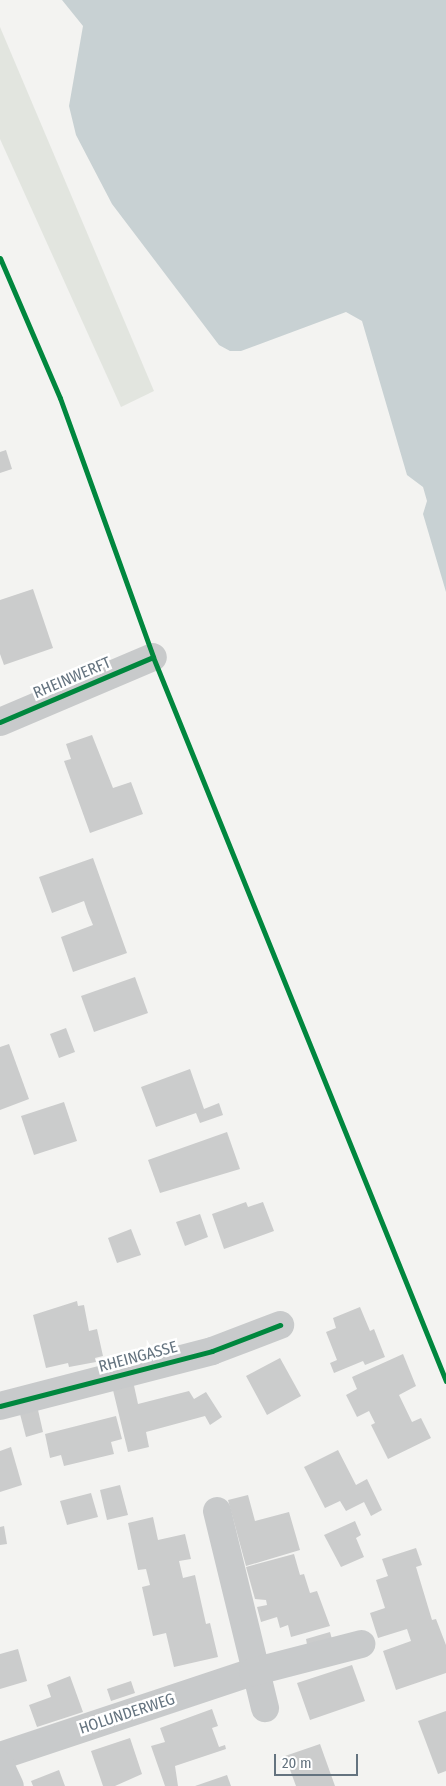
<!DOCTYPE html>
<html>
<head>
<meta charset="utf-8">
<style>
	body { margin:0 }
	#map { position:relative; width:446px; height:1786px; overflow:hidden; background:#f3f3f1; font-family:"Fira Sans Condensed",sans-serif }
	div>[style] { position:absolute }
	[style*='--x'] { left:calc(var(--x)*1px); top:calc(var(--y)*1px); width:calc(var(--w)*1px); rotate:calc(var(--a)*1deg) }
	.green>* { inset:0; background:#e2e5df }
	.water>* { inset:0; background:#c8d1d3 }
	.building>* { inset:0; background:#cbcccc }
	.minor>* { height:28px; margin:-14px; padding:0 14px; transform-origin:14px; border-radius:14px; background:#c8cacb }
	.cycleway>* { height:5px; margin:-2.5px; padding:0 2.5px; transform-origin:2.5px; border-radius:2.5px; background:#00873e }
	span { translate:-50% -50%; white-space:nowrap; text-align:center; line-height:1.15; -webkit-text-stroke:5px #fff; paint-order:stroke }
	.street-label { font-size:16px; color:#64737f }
	.scale { position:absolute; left:274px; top:1754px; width:84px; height:22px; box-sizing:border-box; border:2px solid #64737f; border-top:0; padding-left:6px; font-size:15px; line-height:18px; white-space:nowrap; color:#64737f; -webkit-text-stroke:4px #fff; paint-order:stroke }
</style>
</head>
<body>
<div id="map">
	<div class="green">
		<i style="clip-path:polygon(0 27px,154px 391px,121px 407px,0 139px)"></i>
	</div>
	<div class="water">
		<i style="clip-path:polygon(62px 0,446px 0,446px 592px,423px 514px,427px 501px,423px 487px,407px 475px,362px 321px,346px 312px,241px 351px,230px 351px,219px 345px,112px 204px,76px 135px,69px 106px,83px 26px)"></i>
	</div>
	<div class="building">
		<i style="clip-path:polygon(6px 450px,12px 469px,0 473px,0 452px)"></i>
		<i style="clip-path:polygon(33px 589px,53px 648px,4px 665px,0 654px,0 600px)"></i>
		<i style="clip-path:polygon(92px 735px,113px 788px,131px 782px,143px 814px,90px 833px,64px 761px,71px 759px,66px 744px)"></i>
		<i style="clip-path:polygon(93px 858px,127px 953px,73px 972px,61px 937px,93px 925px,88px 913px,84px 901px,52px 913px,39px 877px)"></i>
		<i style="clip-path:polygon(135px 977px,148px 1013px,94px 1032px,81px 996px)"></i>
		<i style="clip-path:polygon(66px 1028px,75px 1052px,59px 1058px,50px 1034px)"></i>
		<i style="clip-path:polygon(9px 1044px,29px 1099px,0 1110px,0 1047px)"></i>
		<i style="clip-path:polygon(190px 1069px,204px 1109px,219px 1103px,223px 1115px,200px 1123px,196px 1113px,156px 1127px,141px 1087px)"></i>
		<i style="clip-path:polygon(64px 1102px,77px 1141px,34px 1155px,21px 1116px)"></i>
		<i style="clip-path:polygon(227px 1132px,240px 1169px,160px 1193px,148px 1160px)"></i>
		<i style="clip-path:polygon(246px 1202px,248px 1207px,263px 1202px,274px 1231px,224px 1249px,212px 1214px)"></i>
		<i style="clip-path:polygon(200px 1214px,208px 1237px,185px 1246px,176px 1222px)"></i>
		<i style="clip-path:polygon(131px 1229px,141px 1255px,117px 1263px,108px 1238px)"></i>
		<i style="clip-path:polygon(77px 1301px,78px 1306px,84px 1305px,89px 1331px,97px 1329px,103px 1356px,95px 1358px,96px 1362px,69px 1367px,68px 1363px,46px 1368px,33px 1315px)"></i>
		<i style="clip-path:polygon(360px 1307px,370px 1331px,374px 1329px,385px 1357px,365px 1365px,363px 1361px,334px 1373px,330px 1363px,337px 1360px,326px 1332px,336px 1328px,333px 1318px)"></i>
		<i style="clip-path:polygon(403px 1354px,416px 1386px,399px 1395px,412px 1422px,421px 1418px,431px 1438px,388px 1459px,371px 1425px,375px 1423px,369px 1411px,357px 1417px,346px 1395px,357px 1389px,352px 1377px)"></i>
		<i style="clip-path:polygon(280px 1358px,301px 1396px,267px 1415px,246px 1376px)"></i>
		<i style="clip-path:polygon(133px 1381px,138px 1404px,189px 1391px,194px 1399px,206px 1392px,222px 1417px,210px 1425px,205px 1416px,146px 1432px,149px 1447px,128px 1452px,112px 1386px)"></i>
		<i style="clip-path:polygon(38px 1410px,43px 1432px,26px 1437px,20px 1414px)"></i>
		<i style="clip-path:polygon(116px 1416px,122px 1439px,111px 1442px,114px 1454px,64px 1466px,61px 1455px,50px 1458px,45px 1434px)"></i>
		<i style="clip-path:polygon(11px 1447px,22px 1485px,0 1492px,0 1451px)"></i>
		<i style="clip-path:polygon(338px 1450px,356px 1485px,367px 1479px,382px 1510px,371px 1516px,364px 1502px,346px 1511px,340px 1501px,325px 1508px,304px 1467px)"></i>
		<i style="clip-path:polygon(120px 1485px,128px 1515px,107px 1520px,100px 1490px)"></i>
		<i style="clip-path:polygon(91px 1493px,98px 1517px,67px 1525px,60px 1501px)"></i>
		<i style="clip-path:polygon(248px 1495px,255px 1521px,289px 1512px,300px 1550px,246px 1566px,228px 1500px)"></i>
		<i style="clip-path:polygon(153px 1517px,158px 1540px,185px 1534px,191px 1559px,179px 1561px,183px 1578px,195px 1575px,206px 1624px,210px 1623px,218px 1657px,174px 1667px,166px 1633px,153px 1636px,142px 1587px,150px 1585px,146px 1569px,138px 1570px,128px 1523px)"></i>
		<i style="clip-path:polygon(355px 1521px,361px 1535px,356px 1538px,364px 1557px,341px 1567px,324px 1535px)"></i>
		<i style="clip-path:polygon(4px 1526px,7px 1544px,0 1545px,0 1527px)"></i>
		<i style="clip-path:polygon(416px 1548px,422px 1565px,416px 1567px,432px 1620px,436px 1619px,446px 1645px,446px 1673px,396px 1690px,383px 1651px,411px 1641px,407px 1629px,378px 1638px,370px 1613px,385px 1608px,376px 1580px,388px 1576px,382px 1559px)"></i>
		<i style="clip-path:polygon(294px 1554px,300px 1575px,304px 1574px,310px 1593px,317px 1591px,330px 1626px,291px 1637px,288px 1625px,280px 1628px,277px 1617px,261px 1622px,257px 1607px,267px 1605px,266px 1600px,255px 1599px,246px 1567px)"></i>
		<i style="clip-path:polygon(330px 1632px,333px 1643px,308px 1650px,306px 1639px)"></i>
		<i style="clip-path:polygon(18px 1649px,27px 1681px,0 1689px,0 1654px)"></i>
		<i style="clip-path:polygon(352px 1665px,365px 1701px,310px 1720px,297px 1683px)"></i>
		<i style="clip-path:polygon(70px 1676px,83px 1712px,37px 1727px,29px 1705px,51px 1697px,47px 1685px)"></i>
		<i style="clip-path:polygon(131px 1681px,135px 1693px,111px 1701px,107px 1689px)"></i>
		<i style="clip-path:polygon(212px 1709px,218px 1726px,212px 1728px,219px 1747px,225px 1745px,226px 1749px,175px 1766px,178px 1786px,165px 1786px,151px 1746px,165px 1742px,160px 1728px)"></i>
		<i style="clip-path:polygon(446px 1711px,446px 1771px,438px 1774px,418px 1721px)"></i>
		<i style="clip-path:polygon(130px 1738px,142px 1774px,115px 1786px,103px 1786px,91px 1751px)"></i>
		<i style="clip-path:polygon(320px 1744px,335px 1786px,296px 1786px,285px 1756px)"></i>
		<i style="clip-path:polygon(59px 1770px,65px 1786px,33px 1786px,31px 1781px)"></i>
		<i style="clip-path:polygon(227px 1775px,231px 1786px,195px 1786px)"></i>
	</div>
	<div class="minor">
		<i style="--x:0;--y:722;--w:166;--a:-23"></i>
		<i style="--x:0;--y:1406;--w:219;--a:-14.5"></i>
		<i style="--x:212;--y:1351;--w:73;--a:-20.9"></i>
		<i style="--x:217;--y:1511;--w:203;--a:76.3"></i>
		<i style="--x:0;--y:1756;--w:267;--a:-18.4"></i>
		<i style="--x:253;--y:1672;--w:112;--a:-14.5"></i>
		<i style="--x:0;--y:1765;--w:23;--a:65"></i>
	</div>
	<div class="cycleway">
		<i style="--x:0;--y:258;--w:152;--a:66.8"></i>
		<i style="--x:60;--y:398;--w:275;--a:70.2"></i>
		<i style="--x:153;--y:657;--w:781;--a:67.97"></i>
		<i style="--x:0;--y:722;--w:166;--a:-23"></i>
		<i style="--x:0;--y:1406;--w:219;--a:-14.5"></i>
		<i style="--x:212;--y:1351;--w:73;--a:-20.9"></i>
	</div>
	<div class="street-label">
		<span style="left:72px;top:678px;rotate:-23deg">RHEINWERFT</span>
		<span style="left:138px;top:1357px;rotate:-15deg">RHEINGASSE</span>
		<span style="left:127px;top:1714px;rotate:-18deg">HOLUNDERWEG</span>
	</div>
	<div class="scale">20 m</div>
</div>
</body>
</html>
